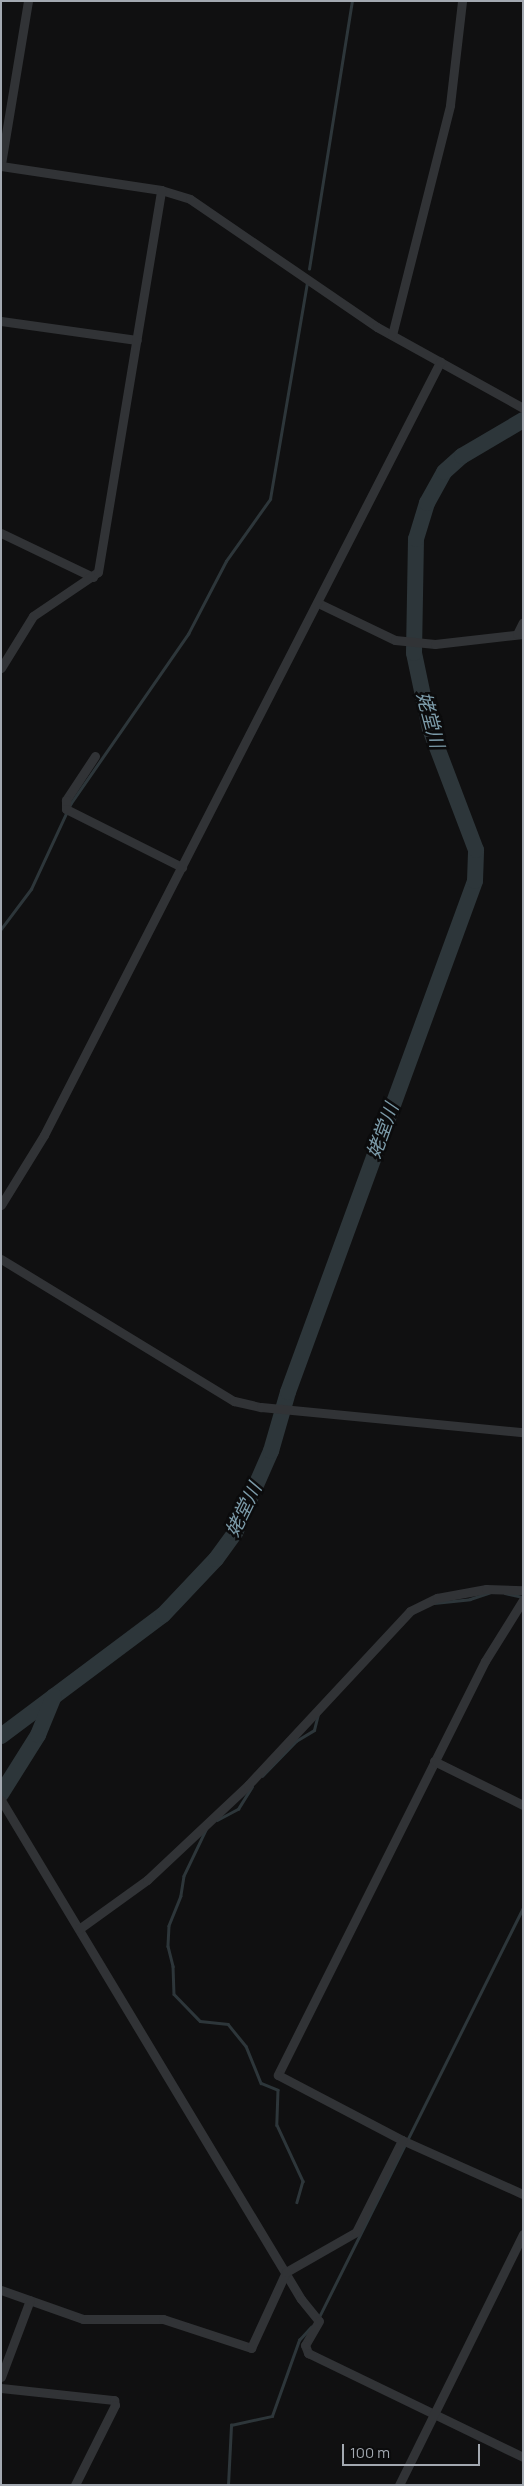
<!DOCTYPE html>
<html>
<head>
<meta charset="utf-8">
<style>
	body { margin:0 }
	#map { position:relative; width:524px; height:2486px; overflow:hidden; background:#101011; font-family:Manrope,"Noto Sans JP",sans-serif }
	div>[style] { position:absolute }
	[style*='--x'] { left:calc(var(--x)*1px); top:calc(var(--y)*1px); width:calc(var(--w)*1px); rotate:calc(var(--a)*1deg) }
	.stream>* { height:2.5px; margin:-1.25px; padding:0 1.25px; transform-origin:1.25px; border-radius:1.25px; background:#2d363a }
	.river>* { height:16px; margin:-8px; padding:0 8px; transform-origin:8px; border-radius:8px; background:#2d363a }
	.street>* { height:9px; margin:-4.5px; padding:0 4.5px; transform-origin:4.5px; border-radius:4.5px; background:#313336 }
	span { translate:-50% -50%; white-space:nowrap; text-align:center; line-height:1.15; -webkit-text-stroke:5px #0b0b0c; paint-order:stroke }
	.water-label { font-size:19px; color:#7c9ba9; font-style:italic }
	.frame { position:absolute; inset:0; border:2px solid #a3a9b1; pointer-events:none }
	.scale { position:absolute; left:342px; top:2444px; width:138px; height:22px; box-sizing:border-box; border:2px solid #a3a9b1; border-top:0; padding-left:6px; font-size:15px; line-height:18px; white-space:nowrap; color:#a3a9b1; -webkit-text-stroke:4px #0b0b0c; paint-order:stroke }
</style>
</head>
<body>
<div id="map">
	<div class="stream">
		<i style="--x:309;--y:269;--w:271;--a:-80.9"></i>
		<i style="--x:1;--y:929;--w:50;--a:-53.1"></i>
		<i style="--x:31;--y:889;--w:95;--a:-65.1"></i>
		<i style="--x:71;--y:803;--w:206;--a:-55.3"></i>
		<i style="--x:188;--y:634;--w:82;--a:-62.5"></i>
		<i style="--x:226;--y:561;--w:76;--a:-54.6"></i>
		<i style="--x:270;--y:499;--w:219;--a:-80.3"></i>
		<i style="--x:505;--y:1593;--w:18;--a:13"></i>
		<i style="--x:434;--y:1603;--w:36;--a:-6"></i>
		<i style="--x:470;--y:1599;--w:20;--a:-18"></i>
		<i style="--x:262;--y:1776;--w:49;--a:-45.8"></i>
		<i style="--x:296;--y:1741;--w:21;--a:-31"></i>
		<i style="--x:314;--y:1730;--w:16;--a:-76"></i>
		<i style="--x:217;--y:1820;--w:24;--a:-28"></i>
		<i style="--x:238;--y:1809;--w:26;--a:-58"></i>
		<i style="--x:207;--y:1828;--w:53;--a:115.6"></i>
		<i style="--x:184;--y:1876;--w:20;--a:99"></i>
		<i style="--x:181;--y:1896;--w:32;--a:112"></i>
		<i style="--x:169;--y:1926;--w:20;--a:93"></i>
		<i style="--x:168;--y:1946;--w:21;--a:76"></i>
		<i style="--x:173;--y:1966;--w:28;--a:88"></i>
		<i style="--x:174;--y:1994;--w:37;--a:46"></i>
		<i style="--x:200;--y:2021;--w:28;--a:6"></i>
		<i style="--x:228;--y:2024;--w:28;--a:51"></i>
		<i style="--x:246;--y:2046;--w:40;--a:68"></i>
		<i style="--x:261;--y:2083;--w:18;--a:22"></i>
		<i style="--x:278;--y:2090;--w:35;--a:92"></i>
		<i style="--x:277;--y:2125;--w:62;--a:65.1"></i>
		<i style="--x:303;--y:2181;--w:22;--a:106"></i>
		<i style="--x:319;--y:2317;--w:458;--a:-63.5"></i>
		<i style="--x:228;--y:2485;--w:60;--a:-87.1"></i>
		<i style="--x:231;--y:2425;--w:42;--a:-12.4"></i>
		<i style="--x:272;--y:2416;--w:81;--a:-70.4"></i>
		<i style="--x:299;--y:2340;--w:18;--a:-47"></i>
	</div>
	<div class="river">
		<i style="--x:1;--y:1736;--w:202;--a:-36.8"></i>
		<i style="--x:163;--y:1615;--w:77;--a:-46.6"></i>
		<i style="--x:216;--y:1559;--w:32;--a:-54"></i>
		<i style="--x:235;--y:1533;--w:90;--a:-66.3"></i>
		<i style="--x:271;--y:1451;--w:61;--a:-73.9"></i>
		<i style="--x:288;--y:1392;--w:544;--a:-69.9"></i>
		<i style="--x:475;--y:881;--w:31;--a:-88"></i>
		<i style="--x:476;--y:850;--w:129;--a:-110.8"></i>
		<i style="--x:430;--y:729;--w:78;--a:-101.9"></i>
		<i style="--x:414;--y:653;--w:114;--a:-89"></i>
		<i style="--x:416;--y:539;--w:38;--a:-73"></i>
		<i style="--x:427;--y:503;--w:35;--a:-61"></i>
		<i style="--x:444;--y:472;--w:24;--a:-42"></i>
		<i style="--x:462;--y:456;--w:71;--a:-30.5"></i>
		<i style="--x:1;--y:1794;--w:70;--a:-57.9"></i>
		<i style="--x:38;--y:1735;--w:42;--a:-67.7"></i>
	</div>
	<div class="street">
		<i style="--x:1;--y:164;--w:165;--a:-80.6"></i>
		<i style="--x:1;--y:166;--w:162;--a:8.5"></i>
		<i style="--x:161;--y:190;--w:30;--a:17"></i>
		<i style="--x:190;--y:199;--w:227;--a:34.4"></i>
		<i style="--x:377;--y:327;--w:167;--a:29"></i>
		<i style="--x:1;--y:321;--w:137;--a:8"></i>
		<i style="--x:392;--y:335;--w:237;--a:-75.8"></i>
		<i style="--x:450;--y:105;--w:105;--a:-83.4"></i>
		<i style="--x:1;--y:533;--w:102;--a:25.6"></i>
		<i style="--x:318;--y:603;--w:85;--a:25.7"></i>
		<i style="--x:395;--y:640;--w:40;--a:5.7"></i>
		<i style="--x:435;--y:644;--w:89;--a:-6.5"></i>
		<i style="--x:517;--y:634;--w:13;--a:-63"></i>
		<i style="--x:1;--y:668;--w:61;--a:-58.4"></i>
		<i style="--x:33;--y:616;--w:78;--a:-34.1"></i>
		<i style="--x:98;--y:572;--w:387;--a:-80.6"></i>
		<i style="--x:95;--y:756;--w:53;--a:123.4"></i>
		<i style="--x:66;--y:800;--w:9;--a:90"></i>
		<i style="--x:66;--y:809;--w:130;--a:26.6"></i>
		<i style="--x:1;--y:1205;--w:82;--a:-58.4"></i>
		<i style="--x:44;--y:1135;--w:869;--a:-62.87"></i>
		<i style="--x:1;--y:1259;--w:273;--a:31.4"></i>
		<i style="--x:234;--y:1401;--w:28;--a:13"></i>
		<i style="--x:261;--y:1407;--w:263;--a:5.5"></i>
		<i style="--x:523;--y:1600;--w:72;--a:121.9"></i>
		<i style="--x:485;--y:1661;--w:463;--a:116.6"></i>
		<i style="--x:278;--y:2075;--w:140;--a:27.7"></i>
		<i style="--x:402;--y:2140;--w:133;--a:24.1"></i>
		<i style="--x:434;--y:1761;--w:99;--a:26.3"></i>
		<i style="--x:1;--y:1800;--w:582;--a:58.99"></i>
		<i style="--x:301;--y:2299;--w:28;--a:51"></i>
		<i style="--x:319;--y:2321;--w:28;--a:120"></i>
		<i style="--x:305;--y:2345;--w:9;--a:69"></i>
		<i style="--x:308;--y:2353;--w:239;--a:25.8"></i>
		<i style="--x:79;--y:1929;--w:84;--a:-35.8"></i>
		<i style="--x:147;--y:1880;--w:139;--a:-43.2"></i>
		<i style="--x:248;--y:1785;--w:238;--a:-47"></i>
		<i style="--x:410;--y:1611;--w:30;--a:-26"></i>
		<i style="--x:437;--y:1598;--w:50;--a:-10.4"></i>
		<i style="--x:486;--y:1589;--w:37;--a:2"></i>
		<i style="--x:1;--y:2290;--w:87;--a:19.5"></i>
		<i style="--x:83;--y:2319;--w:80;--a:0"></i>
		<i style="--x:163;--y:2319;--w:93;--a:18.2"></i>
		<i style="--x:251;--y:2348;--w:84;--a:-65.3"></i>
		<i style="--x:286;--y:2272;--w:81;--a:-29.7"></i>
		<i style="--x:356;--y:2232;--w:103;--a:-63.4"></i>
		<i style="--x:1;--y:2377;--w:82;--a:-69.4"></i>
		<i style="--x:1;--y:2388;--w:114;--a:6.1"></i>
		<i style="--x:114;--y:2400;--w:5;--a:79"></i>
		<i style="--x:115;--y:2405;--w:89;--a:116.6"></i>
		<i style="--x:399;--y:2485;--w:280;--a:-63.7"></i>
	</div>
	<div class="water-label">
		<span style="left:430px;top:720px;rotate:75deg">姥堂川</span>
		<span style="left:383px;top:1131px;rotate:-70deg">姥堂川</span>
		<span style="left:244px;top:1510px;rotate:-64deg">姥堂川</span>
	</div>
	<div class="frame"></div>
	<div class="scale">100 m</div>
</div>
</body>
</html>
